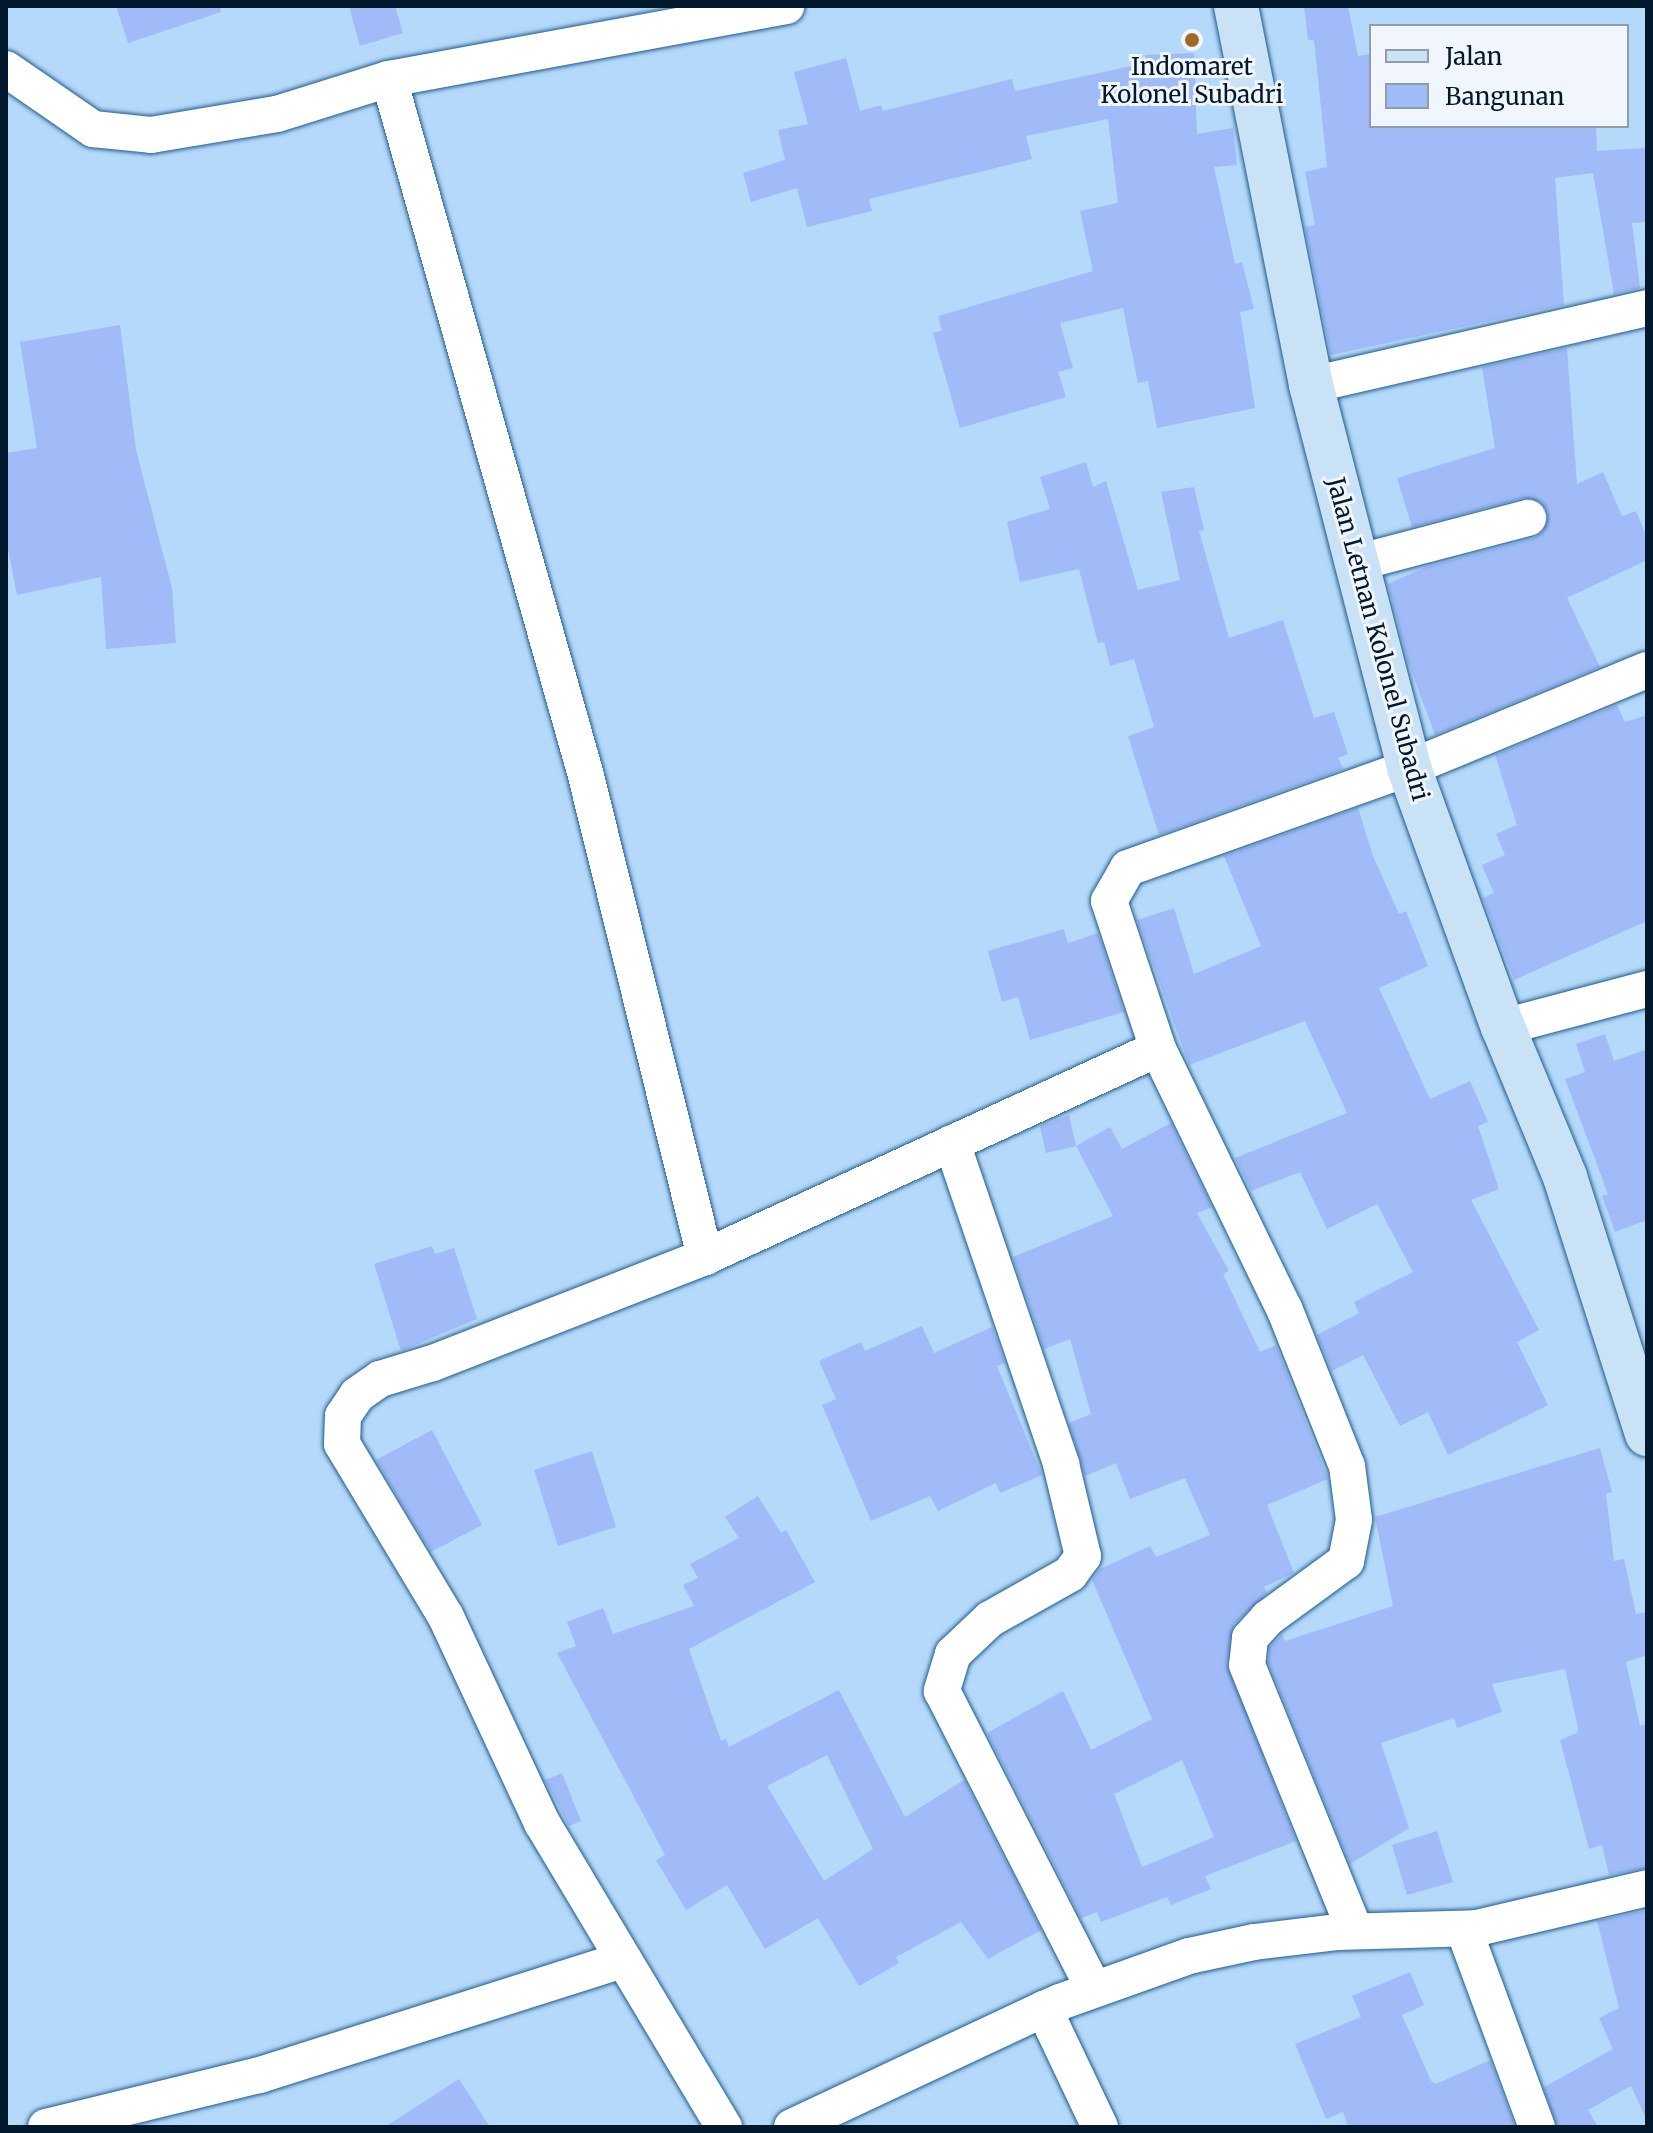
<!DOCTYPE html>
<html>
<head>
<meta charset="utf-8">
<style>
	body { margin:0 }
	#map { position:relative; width:1653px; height:2133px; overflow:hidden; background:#b5d9fa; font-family:Merriweather,serif }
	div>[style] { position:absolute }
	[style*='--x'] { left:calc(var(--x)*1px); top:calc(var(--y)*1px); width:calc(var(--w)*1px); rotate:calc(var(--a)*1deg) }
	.building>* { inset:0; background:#a0bbf8 }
	.roads { filter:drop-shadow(0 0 2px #1f5c8c) drop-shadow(0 0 2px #1f5c8c) }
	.street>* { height:36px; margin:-18px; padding:0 18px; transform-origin:18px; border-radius:18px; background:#fff }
	.secondary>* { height:44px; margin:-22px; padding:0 22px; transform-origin:22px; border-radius:22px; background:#c9e2f6 }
	.dots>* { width:22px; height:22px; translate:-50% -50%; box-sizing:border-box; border:4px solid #f0f6fc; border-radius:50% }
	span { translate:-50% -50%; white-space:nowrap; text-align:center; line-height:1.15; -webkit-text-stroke:6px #f0f6fc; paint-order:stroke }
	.poi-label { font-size:24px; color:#02192d }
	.street-label { font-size:24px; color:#02192d }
	.frame { position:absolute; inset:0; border:8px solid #02192d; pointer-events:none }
	.legend { position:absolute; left:1369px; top:24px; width:260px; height:104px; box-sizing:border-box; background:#f0f6fc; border:2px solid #919ea9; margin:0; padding:10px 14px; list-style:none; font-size:24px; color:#02192d }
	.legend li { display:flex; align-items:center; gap:16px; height:40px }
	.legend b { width:40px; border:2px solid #919ea9 }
</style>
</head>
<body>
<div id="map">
	<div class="building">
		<i style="clip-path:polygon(116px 6px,220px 6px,221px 12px,128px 43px)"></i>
		<i style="clip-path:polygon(349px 6px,395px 6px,403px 33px,360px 46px)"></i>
		<i style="clip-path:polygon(1304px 6px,1348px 6px,1358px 56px,1371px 54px,1371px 126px,1596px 126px,1597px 151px,1647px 148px,1647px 222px,1632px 223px,1640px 288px,1614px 294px,1593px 173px,1555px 178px,1564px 305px,1331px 355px,1305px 227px,1315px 225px,1305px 172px,1327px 167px,1314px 40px,1308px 40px)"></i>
		<i style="clip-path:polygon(1194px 53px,1197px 134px,1233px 128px,1237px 165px,1214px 167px,1235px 264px,1242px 262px,1254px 309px,1240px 312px,1255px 408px,1157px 428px,1148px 381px,1138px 383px,1123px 308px,1060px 323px,1073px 368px,1058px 372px,1066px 397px,960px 428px,933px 333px,942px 331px,938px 316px,1093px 271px,1080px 211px,1118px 203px,1108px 119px,1026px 136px,1032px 159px,869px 199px,872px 211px,807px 227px,797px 188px,751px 202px,743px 173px,785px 160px,778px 130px,808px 124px,794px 72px,846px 58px,860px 111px,881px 105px,883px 111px,1012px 79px,1015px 91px,1146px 63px,1145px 55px)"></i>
		<i style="clip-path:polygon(120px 325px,136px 450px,172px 588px,176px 643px,106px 649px,101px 577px,17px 595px,6px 539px,6px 453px,37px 448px,20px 342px)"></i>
		<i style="clip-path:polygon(1567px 348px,1577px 484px,1603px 472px,1622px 516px,1636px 511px,1647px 538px,1647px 560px,1567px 598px,1600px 667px,1435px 735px,1408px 662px,1388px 584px,1425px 567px,1534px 538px,1543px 532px,1548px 513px,1542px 503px,1523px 498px,1412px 527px,1397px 478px,1495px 448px,1482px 367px)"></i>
		<i style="clip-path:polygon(1086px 462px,1093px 487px,1106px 481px,1138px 590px,1180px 580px,1161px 492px,1194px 487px,1204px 530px,1199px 531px,1229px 638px,1283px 620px,1314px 718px,1334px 712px,1348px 754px,1338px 758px,1343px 769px,1159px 835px,1128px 736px,1154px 727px,1134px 659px,1110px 666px,1104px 642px,1098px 643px,1079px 569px,1020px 582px,1007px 522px,1050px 509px,1040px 477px)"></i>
		<i style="clip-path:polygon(1617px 705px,1625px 722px,1647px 715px,1647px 921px,1514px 980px,1483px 898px,1494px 893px,1482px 865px,1505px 855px,1496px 834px,1517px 825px,1495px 755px)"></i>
		<i style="clip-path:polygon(1358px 808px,1373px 856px,1399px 914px,1406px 911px,1428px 966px,1379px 988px,1430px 1099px,1470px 1081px,1488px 1122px,1478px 1126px,1499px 1189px,1471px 1200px,1539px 1330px,1517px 1342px,1548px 1405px,1448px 1455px,1428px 1412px,1400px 1426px,1363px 1355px,1332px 1371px,1317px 1335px,1359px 1313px,1354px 1302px,1413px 1272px,1377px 1204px,1327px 1229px,1300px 1172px,1251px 1191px,1235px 1158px,1347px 1113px,1305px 1021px,1189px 1065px,1137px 920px,1174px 908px,1194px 974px,1261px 946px,1224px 856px)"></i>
		<i style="clip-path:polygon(1064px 929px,1068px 943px,1098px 933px,1124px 1012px,1030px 1040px,1018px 997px,1002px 1002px,988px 951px)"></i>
		<i style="clip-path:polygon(1605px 1034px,1614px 1061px,1647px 1049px,1647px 1220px,1615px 1232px,1602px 1196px,1608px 1194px,1565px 1079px,1585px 1072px,1576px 1044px)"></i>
		<i style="clip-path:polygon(1069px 1115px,1076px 1146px,1046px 1153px,1040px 1126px)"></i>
		<i style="clip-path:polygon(evenodd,1171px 1123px,1212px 1207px,1197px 1213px,1229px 1271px,1223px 1274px,1260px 1352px,1276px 1345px,1328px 1479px,1267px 1505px,1294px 1573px,1264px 1587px,1267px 1593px,1234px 1624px,1226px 1663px,1296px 1841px,1205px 1876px,1211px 1889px,1171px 1905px,1167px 1897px,1101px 1922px,1097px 1912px,1081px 1918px,987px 1733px,1063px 1691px,1091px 1750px,1152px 1719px,1092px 1580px,1100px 1569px,1150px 1546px,1156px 1557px,1210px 1535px,1185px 1478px,1130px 1499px,1116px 1463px,1085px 1476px,1069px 1423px,1091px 1414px,1070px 1339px,1044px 1349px,1013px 1257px,1113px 1216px,1076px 1146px,1110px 1127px,1122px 1149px,1171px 1123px,1182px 1760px,1214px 1837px,1142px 1867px,1114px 1794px,1182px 1760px)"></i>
		<i style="clip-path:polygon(432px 1246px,435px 1254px,454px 1248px,477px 1319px,401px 1351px,374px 1264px)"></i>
		<i style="clip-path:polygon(922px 1326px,934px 1353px,992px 1327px,1005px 1363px,997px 1366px,1042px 1475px,1000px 1493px,996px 1483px,938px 1511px,930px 1496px,871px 1521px,822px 1405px,836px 1399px,819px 1361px,861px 1342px,865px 1351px)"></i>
		<i style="clip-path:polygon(432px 1430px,482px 1525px,431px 1552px,376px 1460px)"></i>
		<i style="clip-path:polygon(1600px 1448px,1612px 1492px,1606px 1494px,1614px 1561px,1624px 1559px,1636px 1614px,1647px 1612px,1647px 1655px,1626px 1662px,1640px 1726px,1647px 1724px,1647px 1868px,1609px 1875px,1602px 1845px,1589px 1849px,1560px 1740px,1577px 1733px,1578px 1728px,1565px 1669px,1492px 1684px,1502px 1712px,1457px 1728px,1454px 1718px,1381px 1743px,1409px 1828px,1350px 1864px,1268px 1662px,1270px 1647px,1282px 1634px,1285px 1641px,1393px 1606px,1375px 1517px)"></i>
		<i style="clip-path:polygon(592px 1451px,616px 1527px,558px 1546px,534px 1470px)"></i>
		<i style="clip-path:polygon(evenodd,758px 1496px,781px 1533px,786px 1530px,815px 1582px,689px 1649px,721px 1741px,726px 1739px,729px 1747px,839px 1690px,905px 1817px,964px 1780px,1041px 1930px,988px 1959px,961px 1922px,896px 1957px,899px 1963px,859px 1986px,818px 1918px,765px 1949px,727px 1885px,686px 1910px,656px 1860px,665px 1855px,557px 1653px,576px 1646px,567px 1622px,603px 1608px,613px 1634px,694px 1606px,683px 1585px,698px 1578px,690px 1564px,739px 1538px,725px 1517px,758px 1496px,827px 1755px,873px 1849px,824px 1881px,767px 1786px,827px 1755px)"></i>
		<i style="clip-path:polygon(562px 1773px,581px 1821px,569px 1826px,545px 1780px)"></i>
		<i style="clip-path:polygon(1437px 1831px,1453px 1882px,1407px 1895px,1392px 1845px)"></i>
		<i style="clip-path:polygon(1647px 1910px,1647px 2121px,1631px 2086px,1588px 2110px,1598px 2127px,1557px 2127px,1544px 2087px,1613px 2049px,1599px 2018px,1619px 2008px,1597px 1921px)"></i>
		<i style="clip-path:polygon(1410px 1972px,1424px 2005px,1402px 2015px,1431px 2081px,1436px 2084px,1490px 2060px,1515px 2127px,1348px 2127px,1343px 2112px,1326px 2119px,1295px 2044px,1361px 2017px,1352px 1996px)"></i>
		<i style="clip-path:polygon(459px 2079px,490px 2127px,385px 2127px)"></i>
	</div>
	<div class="roads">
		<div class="street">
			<i style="--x:6;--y:69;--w:106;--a:34.6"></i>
			<i style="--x:93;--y:129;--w:58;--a:5.9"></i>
			<i style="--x:151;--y:135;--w:128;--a:-9.5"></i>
			<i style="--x:277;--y:114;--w:117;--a:-17.4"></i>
			<i style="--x:389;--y:79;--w:404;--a:-10.4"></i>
			<i style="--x:389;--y:79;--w:720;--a:74.21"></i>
			<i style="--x:585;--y:772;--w:500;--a:76.1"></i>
			<i style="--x:1311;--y:385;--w:345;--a:-12.9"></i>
			<i style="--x:1356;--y:563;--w:178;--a:-14.7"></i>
			<i style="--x:1503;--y:1027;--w:149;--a:-14.8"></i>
			<i style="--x:1158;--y:1049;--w:288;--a:64.1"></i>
			<i style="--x:1284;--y:1308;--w:170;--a:68.3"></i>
			<i style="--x:1347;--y:1466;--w:54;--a:82.6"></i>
			<i style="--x:1354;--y:1520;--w:42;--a:101"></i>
			<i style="--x:1346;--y:1561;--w:97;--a:143.8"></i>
			<i style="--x:1268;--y:1618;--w:27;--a:132"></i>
			<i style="--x:1250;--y:1638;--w:27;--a:96"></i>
			<i style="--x:1247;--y:1665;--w:287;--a:67.9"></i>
			<i style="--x:952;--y:1143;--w:339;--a:71.2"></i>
			<i style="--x:1061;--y:1464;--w:95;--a:76.6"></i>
			<i style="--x:1083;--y:1556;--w:22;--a:126"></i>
			<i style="--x:1070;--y:1574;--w:92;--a:150.6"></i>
			<i style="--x:990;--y:1619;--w:51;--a:136.6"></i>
			<i style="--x:953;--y:1654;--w:39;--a:107"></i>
			<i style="--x:942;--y:1691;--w:335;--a:63"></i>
			<i style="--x:1464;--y:1930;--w:210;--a:69.7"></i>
			<i style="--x:46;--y:2127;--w:220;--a:-13.7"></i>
			<i style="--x:260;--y:2075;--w:381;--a:-17.6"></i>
			<i style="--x:724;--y:2127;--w:354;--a:-120.9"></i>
			<i style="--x:542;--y:1823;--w:227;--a:-115"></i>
			<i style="--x:446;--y:1617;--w:202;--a:-121"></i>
			<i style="--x:342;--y:1444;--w:28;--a:-88"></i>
			<i style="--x:343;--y:1416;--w:25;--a:-56"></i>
			<i style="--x:357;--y:1395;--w:28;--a:-35"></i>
			<i style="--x:380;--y:1379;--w:55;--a:-16.8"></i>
			<i style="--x:433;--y:1363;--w:292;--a:-21.3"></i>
			<i style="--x:705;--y:1257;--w:498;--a:-24.7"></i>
			<i style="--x:1158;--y:1049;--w:156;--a:-108.3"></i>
			<i style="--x:1109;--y:901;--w:38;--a:-60"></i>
			<i style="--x:1128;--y:868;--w:298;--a:-19.6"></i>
			<i style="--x:1409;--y:768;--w:257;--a:-22.4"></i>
			<i style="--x:792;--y:2127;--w:278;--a:-25.1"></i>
			<i style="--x:1100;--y:2127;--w:131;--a:-115.4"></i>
			<i style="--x:1044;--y:2009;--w:17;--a:-24"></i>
			<i style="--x:1060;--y:2002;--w:137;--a:-19.6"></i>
			<i style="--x:1189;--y:1956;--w:66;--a:-12.2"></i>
			<i style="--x:1254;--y:1942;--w:85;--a:-6.8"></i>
			<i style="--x:1338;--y:1932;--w:139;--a:-1.6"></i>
			<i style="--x:1477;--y:1928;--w:175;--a:-13.2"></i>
		</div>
		<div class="secondary">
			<i style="--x:1236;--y:6;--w:386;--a:78.8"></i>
			<i style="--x:1311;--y:385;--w:395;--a:75.6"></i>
			<i style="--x:1409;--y:768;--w:276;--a:70.1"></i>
			<i style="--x:1503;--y:1027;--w:162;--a:67.5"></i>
			<i style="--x:1565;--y:1177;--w:270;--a:72.3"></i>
		</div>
	</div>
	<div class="dots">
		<i style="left:1192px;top:40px;background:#a16926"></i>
	</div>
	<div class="poi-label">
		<span style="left:1192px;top:81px">Indomaret<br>Kolonel Subadri</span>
	</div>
	<div class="street-label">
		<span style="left:1378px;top:639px;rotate:75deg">Jalan Letnan Kolonel Subadri</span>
	</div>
	<div class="frame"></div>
	<ul class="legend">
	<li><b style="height:10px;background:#c9e2f6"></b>Jalan</li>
	<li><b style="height:22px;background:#a0bbf8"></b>Bangunan</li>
	</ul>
</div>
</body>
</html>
